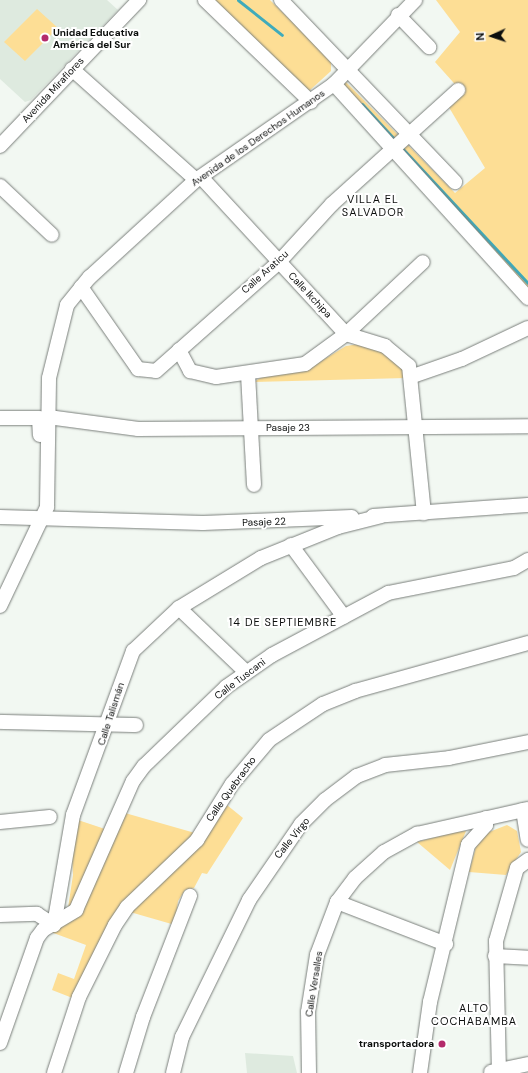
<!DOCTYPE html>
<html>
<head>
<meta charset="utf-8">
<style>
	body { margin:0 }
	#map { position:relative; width:528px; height:1073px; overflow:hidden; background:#f2f8f2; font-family:"DM Sans",sans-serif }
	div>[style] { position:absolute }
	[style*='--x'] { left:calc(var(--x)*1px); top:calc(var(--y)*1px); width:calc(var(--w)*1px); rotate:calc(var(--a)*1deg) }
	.built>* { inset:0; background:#deeadf }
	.green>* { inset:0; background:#fdde95 }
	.stream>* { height:3px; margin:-1.5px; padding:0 1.5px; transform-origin:1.5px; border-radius:1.5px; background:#3fabbb }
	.roads { filter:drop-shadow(0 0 1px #7a7f7b) drop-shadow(0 0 1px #7a7f7b) }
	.minor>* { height:14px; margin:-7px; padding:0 7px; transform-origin:7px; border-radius:7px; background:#fff }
	.dots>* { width:11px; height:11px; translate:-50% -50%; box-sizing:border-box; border:2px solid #fff; border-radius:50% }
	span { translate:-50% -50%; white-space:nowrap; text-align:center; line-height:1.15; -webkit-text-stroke:4px #fff; paint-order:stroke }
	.poi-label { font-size:10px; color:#0c0e0d; font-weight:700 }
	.left { translate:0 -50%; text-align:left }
	.right { translate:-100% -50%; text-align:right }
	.street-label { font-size:10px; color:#0c0e0d }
	.neighbourhood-label { font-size:11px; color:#0c0e0d; letter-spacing:1px }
	.north { position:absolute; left:472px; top:16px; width:40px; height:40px; -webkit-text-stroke:3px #fff; paint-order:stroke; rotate:267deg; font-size:11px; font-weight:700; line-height:16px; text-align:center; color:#0c0e0d }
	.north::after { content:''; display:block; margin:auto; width:14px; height:18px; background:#0c0e0d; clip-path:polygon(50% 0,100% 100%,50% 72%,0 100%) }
</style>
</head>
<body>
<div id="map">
	<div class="built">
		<i style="clip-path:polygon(0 0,107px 0,118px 10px,31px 100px,25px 102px,0 79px)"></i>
		<i style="clip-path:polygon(245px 1053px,293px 1056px,297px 1073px,247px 1073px)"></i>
	</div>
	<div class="green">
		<i style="clip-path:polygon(210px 0,270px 0,331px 60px,331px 71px,309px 91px)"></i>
		<i style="clip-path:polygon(436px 0,528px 0,528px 294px,340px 89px,346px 82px,455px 193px,485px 168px,447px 104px,461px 91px,435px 62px,460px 32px)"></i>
		<i style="clip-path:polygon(37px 9px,58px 28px,25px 61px,4px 42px)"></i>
		<i style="clip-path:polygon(359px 344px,384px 352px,401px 365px,406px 378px,254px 382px,263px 376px,318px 363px,346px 346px)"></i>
		<i style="clip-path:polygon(222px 801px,243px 818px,207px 874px,202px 873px,194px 888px,185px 890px,178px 901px,175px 925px,130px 912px)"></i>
		<i style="clip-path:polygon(125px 813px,195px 833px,119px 908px,97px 945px,75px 999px,52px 990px,58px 973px,74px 979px,86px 945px,48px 931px,77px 916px)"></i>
		<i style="clip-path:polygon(78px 820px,105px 829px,79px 900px,68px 908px,73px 875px,71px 838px)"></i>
		<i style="clip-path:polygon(507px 825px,517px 831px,521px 852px,506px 875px,469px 872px,477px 843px,484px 834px)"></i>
		<i style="clip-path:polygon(466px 831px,450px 870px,417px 842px,454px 832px)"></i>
	</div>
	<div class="stream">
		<i style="--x:238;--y:0;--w:56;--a:38.5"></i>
		<i style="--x:362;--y:104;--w:50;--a:47.4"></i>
		<i style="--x:401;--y:147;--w:186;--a:47"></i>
	</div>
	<div class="roads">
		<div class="minor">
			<i style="--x:205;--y:0;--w:147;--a:43.9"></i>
			<i style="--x:281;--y:0;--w:252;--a:46.3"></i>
			<i style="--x:398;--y:15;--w:45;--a:45.9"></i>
			<i style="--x:72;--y:69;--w:166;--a:41.8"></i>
			<i style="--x:334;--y:84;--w:289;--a:47.8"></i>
			<i style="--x:0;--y:146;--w:202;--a:-46.4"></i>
			<i style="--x:201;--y:177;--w:214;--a:47.3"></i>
			<i style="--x:346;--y:334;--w:41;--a:17.1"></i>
			<i style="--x:385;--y:346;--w:31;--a:40"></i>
			<i style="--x:409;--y:366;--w:148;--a:84.2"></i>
			<i style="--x:0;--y:186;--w:71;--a:43.3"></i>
			<i style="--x:81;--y:287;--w:100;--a:55.2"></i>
			<i style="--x:138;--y:369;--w:18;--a:6"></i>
			<i style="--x:156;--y:371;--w:164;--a:-41.5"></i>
			<i style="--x:279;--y:262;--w:79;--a:-47.6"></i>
			<i style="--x:332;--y:204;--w:170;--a:-42.1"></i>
			<i style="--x:179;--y:350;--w:24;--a:62"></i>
			<i style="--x:190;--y:371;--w:27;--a:13"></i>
			<i style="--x:216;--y:377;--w:90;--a:-8.3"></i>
			<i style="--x:305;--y:364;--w:51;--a:-36.2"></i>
			<i style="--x:346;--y:334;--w:105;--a:-43.1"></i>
			<i style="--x:248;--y:374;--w:111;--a:86.9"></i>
			<i style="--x:413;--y:376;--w:52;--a:-19.1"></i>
			<i style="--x:462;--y:359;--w:73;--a:-25.2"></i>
			<i style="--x:48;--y:417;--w:91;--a:7.6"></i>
			<i style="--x:138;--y:429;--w:390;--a:-0.4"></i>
			<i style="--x:0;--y:418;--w:39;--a:0"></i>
			<i style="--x:39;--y:418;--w:17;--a:87"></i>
			<i style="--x:373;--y:516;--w:155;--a:-4.1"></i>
			<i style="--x:0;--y:517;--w:203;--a:1.7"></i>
			<i style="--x:203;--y:523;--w:149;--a:-2.3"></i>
			<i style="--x:291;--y:545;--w:89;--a:53.6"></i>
			<i style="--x:0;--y:606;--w:110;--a:-64.6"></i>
			<i style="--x:47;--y:507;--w:129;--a:-89.1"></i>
			<i style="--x:49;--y:378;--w:75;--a:-76.1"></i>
			<i style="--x:67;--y:305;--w:36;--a:-51"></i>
			<i style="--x:90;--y:277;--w:144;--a:-42.5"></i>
			<i style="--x:196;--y:180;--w:168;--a:-34.8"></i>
			<i style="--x:334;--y:84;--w:117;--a:-46"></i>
			<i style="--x:179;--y:608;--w:93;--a:43.7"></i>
			<i style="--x:0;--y:722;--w:136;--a:1.3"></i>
			<i style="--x:523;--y:810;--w:30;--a:81"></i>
			<i style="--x:0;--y:822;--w:50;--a:-5.7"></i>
			<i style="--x:337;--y:902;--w:117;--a:21.1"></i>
			<i style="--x:0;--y:915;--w:37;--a:-2"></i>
			<i style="--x:37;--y:914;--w:20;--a:33"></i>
			<i style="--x:54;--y:925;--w:112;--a:-80.2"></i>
			<i style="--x:73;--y:815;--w:175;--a:-69.9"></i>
			<i style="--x:133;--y:651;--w:63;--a:-43.1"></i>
			<i style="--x:179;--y:608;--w:96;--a:-31.4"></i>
			<i style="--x:261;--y:558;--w:83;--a:-21.9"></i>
			<i style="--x:338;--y:527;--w:44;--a:-14.3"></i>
			<i style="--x:495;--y:956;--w:33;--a:3"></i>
			<i style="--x:0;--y:1043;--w:111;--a:-70.6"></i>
			<i style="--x:37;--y:938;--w:10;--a:-53"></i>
			<i style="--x:43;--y:930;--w:39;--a:-31"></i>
			<i style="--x:76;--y:910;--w:141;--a:-66.2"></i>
			<i style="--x:133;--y:781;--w:19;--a:-54"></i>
			<i style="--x:144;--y:766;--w:114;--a:-43.9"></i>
			<i style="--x:226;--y:687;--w:56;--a:-34.8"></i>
			<i style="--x:272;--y:655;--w:132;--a:-28.1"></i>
			<i style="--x:388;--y:593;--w:128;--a:-11.2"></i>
			<i style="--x:514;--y:568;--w:16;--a:-30"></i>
			<i style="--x:491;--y:1072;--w:38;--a:-12"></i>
			<i style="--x:54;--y:1073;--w:80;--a:-71.8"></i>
			<i style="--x:79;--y:997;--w:80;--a:-63.4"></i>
			<i style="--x:115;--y:925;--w:22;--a:-56"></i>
			<i style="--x:127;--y:907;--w:97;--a:-43.7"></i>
			<i style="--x:197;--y:840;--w:66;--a:-58"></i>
			<i style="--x:232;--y:784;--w:57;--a:-49.9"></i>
			<i style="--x:269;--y:740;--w:65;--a:-33.7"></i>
			<i style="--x:323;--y:704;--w:35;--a:-22"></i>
			<i style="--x:355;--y:691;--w:180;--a:-15.5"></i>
			<i style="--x:126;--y:1073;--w:59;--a:-73.1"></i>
			<i style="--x:143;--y:1017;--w:130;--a:-68.8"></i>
			<i style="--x:173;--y:1073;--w:37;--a:-76"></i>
			<i style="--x:182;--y:1037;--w:153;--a:-63.9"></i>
			<i style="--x:249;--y:900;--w:92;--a:-55.6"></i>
			<i style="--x:301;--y:824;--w:34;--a:-45"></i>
			<i style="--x:325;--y:800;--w:40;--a:-37"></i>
			<i style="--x:357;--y:776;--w:30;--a:-21"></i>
			<i style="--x:385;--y:765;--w:64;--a:-6.2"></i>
			<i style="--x:449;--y:758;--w:81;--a:-11.4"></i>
			<i style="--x:309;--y:1073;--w:61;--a:-90.9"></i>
			<i style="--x:308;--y:1012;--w:58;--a:-81"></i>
			<i style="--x:317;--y:955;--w:57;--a:-69.3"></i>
			<i style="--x:337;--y:902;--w:30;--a:-53"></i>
			<i style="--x:355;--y:878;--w:39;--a:-42"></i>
			<i style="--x:384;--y:852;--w:38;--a:-29"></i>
			<i style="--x:417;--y:834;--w:114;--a:-12.7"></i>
			<i style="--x:420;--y:1073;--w:72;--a:-82"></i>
			<i style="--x:430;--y:1002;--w:162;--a:-76.4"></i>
			<i style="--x:468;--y:845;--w:27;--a:-48"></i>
			<i style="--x:486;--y:825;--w:7;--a:-90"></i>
			<i style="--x:499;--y:1073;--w:132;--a:-91.3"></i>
			<i style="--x:496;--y:941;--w:76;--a:-74"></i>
			<i style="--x:517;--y:868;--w:14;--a:-36"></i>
		</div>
	</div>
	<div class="dots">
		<i style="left:45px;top:38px;background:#b42b6b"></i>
		<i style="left:442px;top:1044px;background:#b42b6b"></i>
	</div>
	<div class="poi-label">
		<span class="left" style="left:53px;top:38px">Unidad Educativa<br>América del Sur</span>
		<span class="right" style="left:434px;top:1044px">transportadora</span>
	</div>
	<div class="street-label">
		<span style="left:53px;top:90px;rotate:-47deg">Avenida Miraflores</span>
		<span style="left:258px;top:138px;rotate:-35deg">Avenida de los Derechos Humanos</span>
		<span style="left:265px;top:272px;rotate:-42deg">Calle Araticu</span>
		<span style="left:310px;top:295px;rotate:47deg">Calle Ikchipa</span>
		<span style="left:288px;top:428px">Pasaje 23</span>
		<span style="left:264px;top:522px;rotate:-2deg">Pasaje 22</span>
		<span style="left:240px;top:679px;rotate:-37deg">Calle Tuscani</span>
		<span style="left:111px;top:714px;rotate:-72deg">Calle Talismán</span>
		<span style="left:231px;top:789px;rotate:-54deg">Calle Quebracho</span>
		<span style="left:292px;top:838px;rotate:-51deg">Calle Virgo</span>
		<span style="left:314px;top:984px;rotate:-81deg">Calle Versalles</span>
	</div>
	<div class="neighbourhood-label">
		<span style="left:373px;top:206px">VILLA EL<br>SALVADOR</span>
		<span style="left:283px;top:622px">14 DE SEPTIEMBRE</span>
		<span style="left:474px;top:1015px">ALTO<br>COCHABAMBA</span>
	</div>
	<div class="north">N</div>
</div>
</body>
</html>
